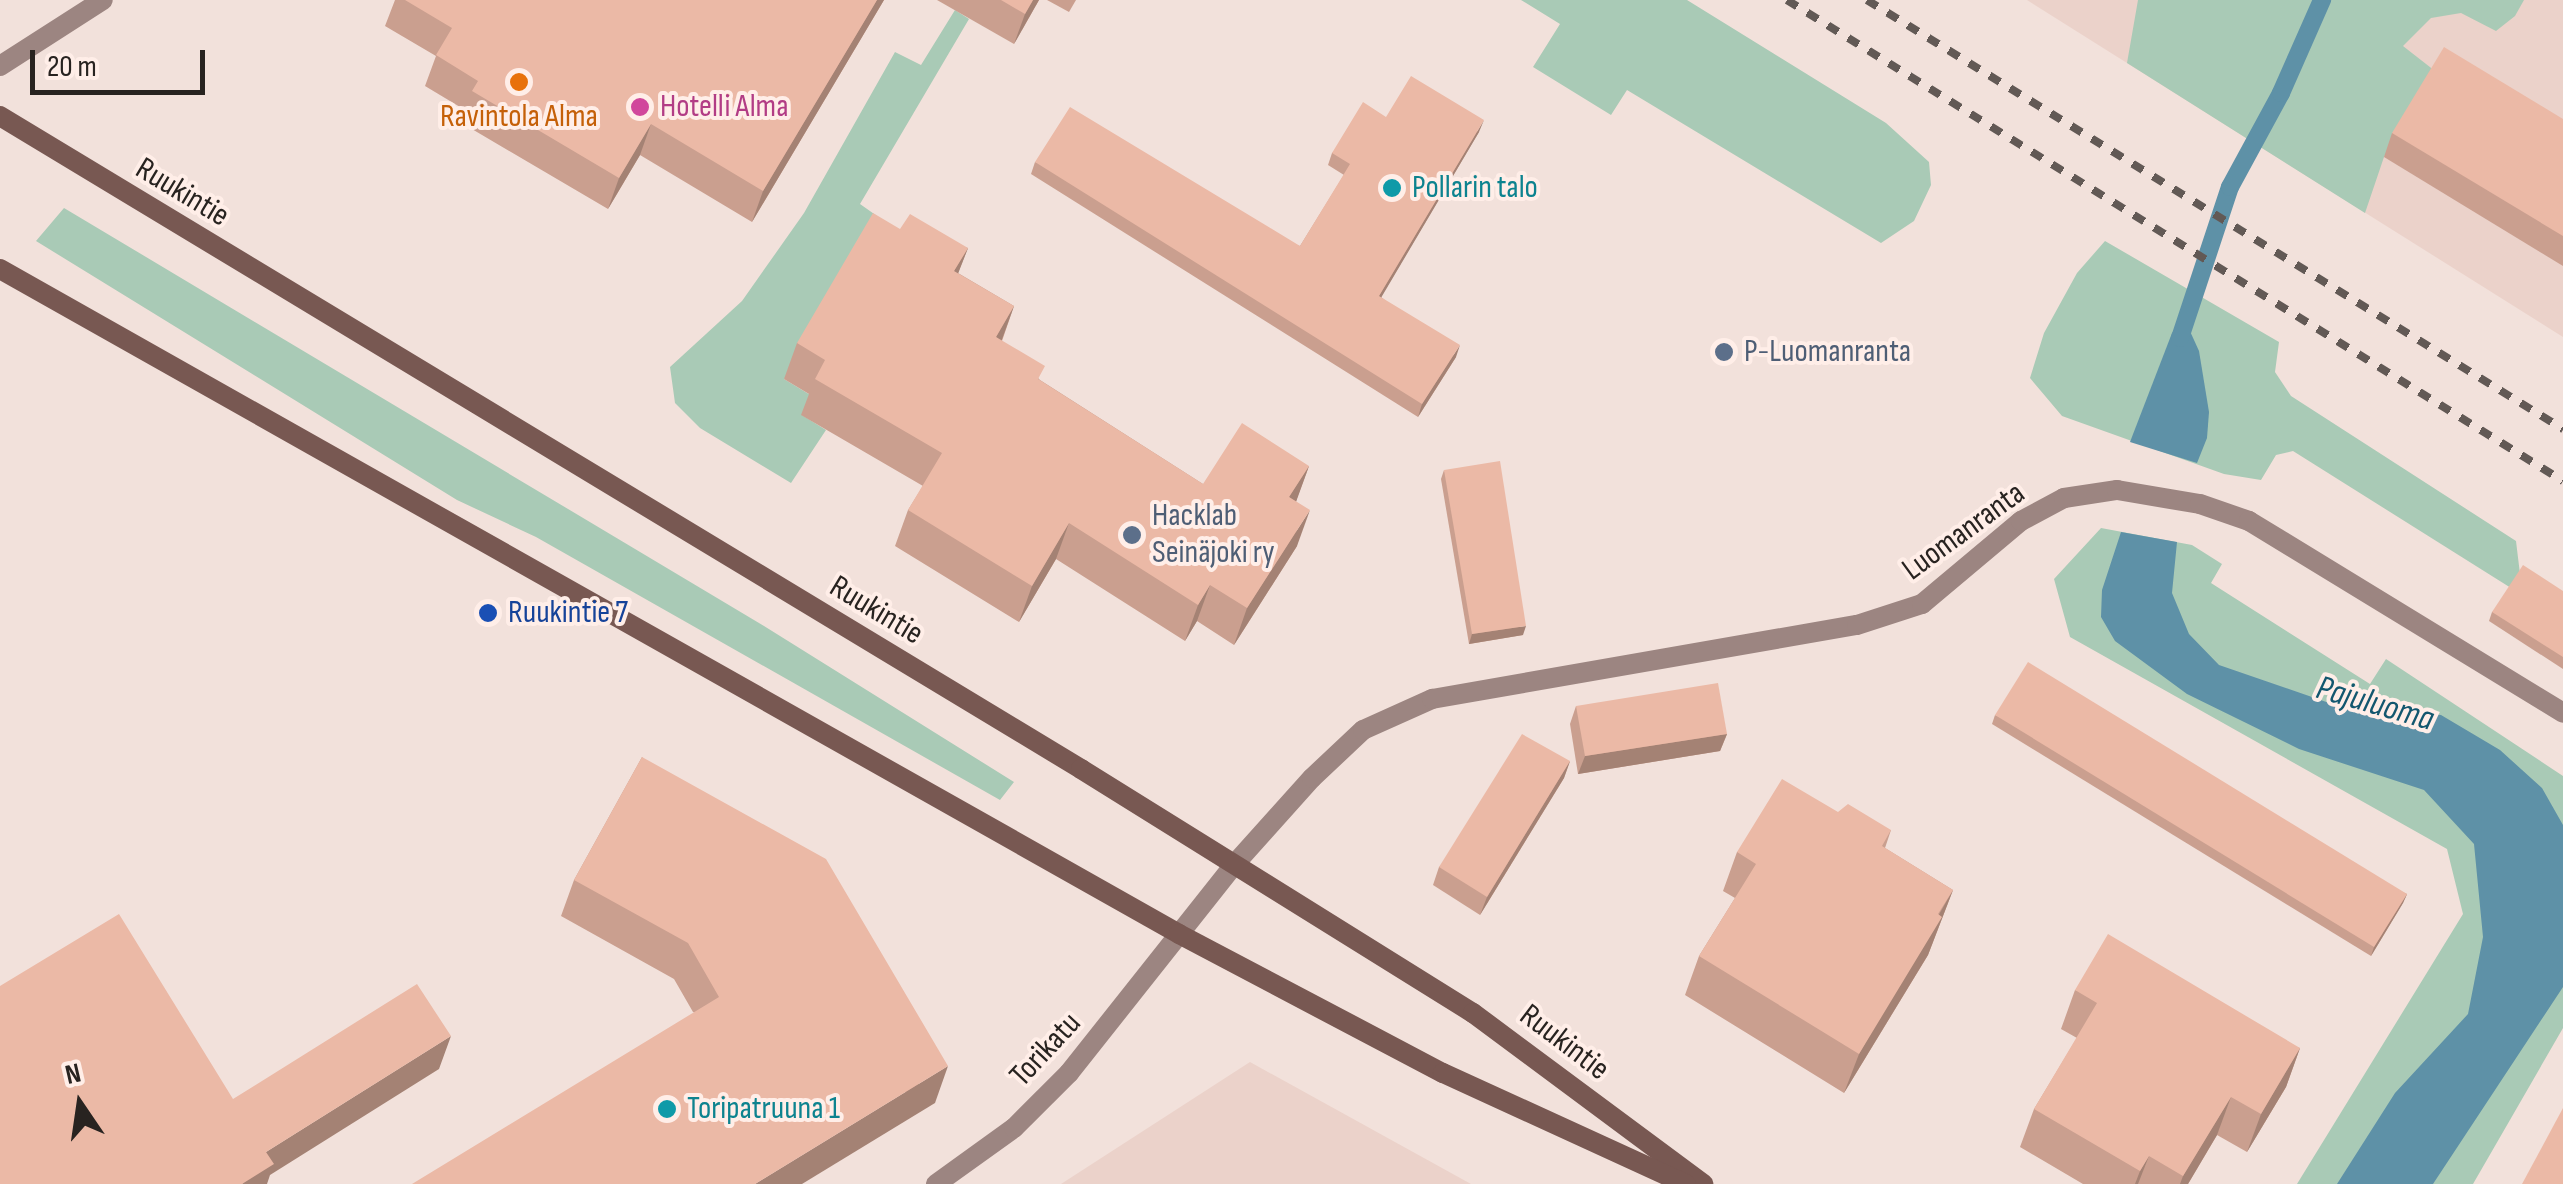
<!DOCTYPE html>
<html>
<head>
<meta charset="utf-8">
<style>
	body { margin:0 }
	#map { position:relative; width:2563px; height:1184px; overflow:hidden; background:#f2e1db; font-family:"Sofia Sans Condensed",sans-serif }
	div>[style] { position:absolute }
	[style*='--x'] { left:calc(var(--x)*1px); top:calc(var(--y)*1px); width:calc(var(--w)*1px); rotate:calc(var(--a)*1deg) }
	.built>* { inset:0; background:#ebd2ca }
	.green>* { inset:0; background:#a9cab6 }
	.water>* { inset:0; background:#5e91a7 }
	.stream>* { height:18px; margin:-9px; padding:0 9px; transform-origin:9px; border-radius:9px; background:#5e91a7 }
	.minor>* { height:20px; margin:-10px; padding:0 10px; transform-origin:10px; border-radius:10px; background:#9c8581 }
	.tertiary>* { height:20px; margin:-10px; padding:0 10px; transform-origin:10px; border-radius:10px; background:#9c8581 }
	.secondary>* { height:20px; margin:-10px; padding:0 10px; transform-origin:10px; border-radius:10px; background:#785852 }
	.rail>* { height:8px; margin-top:-4px; transform-origin:0; background:repeating-linear-gradient(90deg,#625955 0 12px,transparent 0 24px) }
	.wall>* { inset:0; background:#ca9f8f }
	.shaded-wall>* { inset:0; background:#a48274 }
	.building>* { inset:0; background:#ebb9a6 }
	.dots>* { width:28px; height:28px; translate:-50% -50%; box-sizing:border-box; border:5px solid #ffeee8; border-radius:50% }
	span { translate:-50% -50%; white-space:nowrap; text-align:center; line-height:1.15; -webkit-text-stroke:8px #ffeee8; paint-order:stroke }
	.hotel-label { font-size:32px; color:#b23c85 }
	.left { translate:0 -50%; text-align:left }
	.food-label { font-size:32px; color:#c56008 }
	.culture-label { font-size:32px; color:#0d838f }
	.street-label { font-size:32px; color:#282320 }
	.service-label { font-size:32px; color:#4e5e75 }
	.transit-label { font-size:32px; color:#164399 }
	.water-label { font-size:35px; color:#13576f; font-style:italic }
	.north { position:absolute; left:30px; top:1054px; width:100px; height:100px; -webkit-text-stroke:8px #ffeee8; paint-order:stroke; rotate:347deg; font-size:28px; font-weight:700; line-height:40px; text-align:center; color:#282320 }
	.north::after { content:''; display:block; margin:auto; width:35px; height:45px; background:#282320; clip-path:polygon(50% 0,100% 100%,50% 72%,0 100%) }
	.scale { position:absolute; left:30px; top:50px; width:175px; height:45px; box-sizing:border-box; border:5px solid #282320; border-top:0; padding-left:12px; font-size:30px; line-height:35px; white-space:nowrap; color:#282320; -webkit-text-stroke:8px #ffeee8; paint-order:stroke }
</style>
</head>
<body>
<div id="map">
	<div class="built">
		<i style="clip-path:polygon(2027px 0,2563px 0,2563px 337px,2127px 63px)"></i>
		<i style="clip-path:polygon(1250px 1062px,1471px 1184px,1061px 1184px)"></i>
	</div>
	<div class="green">
		<i style="clip-path:polygon(1521px 0,1687px 0,1886px 123px,1929px 162px,1931px 185px,1914px 221px,1881px 243px,1627px 90px,1611px 115px,1533px 67px,1560px 24px)"></i>
		<i style="clip-path:polygon(2138px 0,2524px 0,2515px 16px,2496px 31px,2461px 13px,2431px 18px,2403px 46px,2435px 71px,2384px 157px,2365px 213px,2127px 63px)"></i>
		<i style="clip-path:polygon(955px 10px,969px 19px,860px 204px,904px 235px,784px 379px,812px 396px,802px 415px,826px 430px,791px 483px,700px 428px,675px 403px,670px 367px,742px 301px,804px 213px,895px 52px,921px 65px)"></i>
		<i style="clip-path:polygon(64px 208px,764px 626px,1014px 782px,1000px 800px,536px 537px,457px 500px,36px 241px)"></i>
		<i style="clip-path:polygon(2105px 241px,2279px 342px,2275px 372px,2291px 396px,2516px 541px,2520px 574px,2511px 588px,2293px 451px,2276px 455px,2261px 480px,2224px 474px,2062px 416px,2030px 378px,2044px 333px,2077px 273px)"></i>
		<i style="clip-path:polygon(2101px 528px,2192px 545px,2222px 564px,2211px 583px,2370px 684px,2386px 659px,2563px 776px,2563px 1028px,2473px 1184px,2297px 1184px,2463px 914px,2447px 849px,2070px 637px,2054px 579px)"></i>
	</div>
	<div class="water">
		<i style="clip-path:polygon(2184px 318px,2199px 351px,2209px 412px,2207px 438px,2197px 463px,2130px 442px,2172px 333px)"></i>
		<i style="clip-path:polygon(2121px 532px,2177px 542px,2172px 593px,2189px 634px,2219px 665px,2335px 705px,2441px 715px,2500px 750px,2542px 788px,2563px 825px,2563px 987px,2433px 1184px,2337px 1184px,2395px 1093px,2468px 1014px,2483px 937px,2474px 844px,2424px 790px,2299px 749px,2187px 694px,2115px 641px,2101px 617px,2102px 590px)"></i>
	</div>
	<div class="stream">
		<i style="--x:2180;--y:338;--w:159;--a:-71.7"></i>
		<i style="--x:2230;--y:187;--w:107;--a:-61.5"></i>
		<i style="--x:2281;--y:93;--w:102;--a:-66.2"></i>
	</div>
	<div class="minor">
		<i style="--x:0;--y:66;--w:122;--a:-32.7"></i>
		<i style="--x:1233;--y:866;--w:118;--a:-48.1"></i>
		<i style="--x:1312;--y:778;--w:70;--a:-43.3"></i>
		<i style="--x:1363;--y:730;--w:76;--a:-24.2"></i>
		<i style="--x:1432;--y:699;--w:431;--a:-9.9"></i>
		<i style="--x:1857;--y:625;--w:68;--a:-17.9"></i>
		<i style="--x:1922;--y:604;--w:129;--a:-40"></i>
		<i style="--x:2021;--y:521;--w:49;--a:-28.1"></i>
		<i style="--x:2064;--y:498;--w:54;--a:-8.6"></i>
		<i style="--x:2117;--y:490;--w:84;--a:9.6"></i>
		<i style="--x:2200;--y:504;--w:52;--a:19.1"></i>
		<i style="--x:2249;--y:521;--w:368;--a:31.4"></i>
	</div>
	<div class="tertiary">
		<i style="--x:936;--y:1184;--w:96;--a:-35.7"></i>
		<i style="--x:1014;--y:1128;--w:78;--a:-45"></i>
		<i style="--x:1069;--y:1073;--w:264;--a:-51.6"></i>
	</div>
	<div class="secondary">
		<i style="--x:0;--y:116;--w:1263;--a:31.13"></i>
		<i style="--x:1081;--y:769;--w:462;--a:31.9"></i>
		<i style="--x:1473;--y:1013;--w:287;--a:36.6"></i>
		<i style="--x:0;--y:269;--w:1354;--a:29.42"></i>
		<i style="--x:1179;--y:934;--w:298;--a:27.8"></i>
		<i style="--x:1443;--y:1073;--w:267;--a:24.6"></i>
	</div>
	<div class="rail">
		<i style="--x:1787;--y:0;--w:913;--a:31.79"></i>
		<i style="--x:1867;--y:0;--w:818;--a:31.65"></i>
	</div>
	<div class="wall">
		<i style="clip-path:polygon(395px 0,884px 0,752px 222px,640px 155px,608px 209px,460px 122px,465px 110px,425px 86px,436px 56px,385px 26px)"></i>
		<i style="clip-path:polygon(937px 0,1039px 0,1014px 44px)"></i>
		<i style="clip-path:polygon(1047px 0,1076px 0,1069px 12px)"></i>
		<i style="clip-path:polygon(1386px 117px,1479px 132px,1381px 297px,1456px 357px,1418px 417px,1031px 174px,1035px 162px,1300px 246px,1344px 175px,1328px 165px,1332px 153px)"></i>
		<i style="clip-path:polygon(2563px 119px,2563px 266px,2384px 157px,2392px 133px)"></i>
		<i style="clip-path:polygon(900px 229px,968px 248px,958px 273px,1014px 306px,1002px 341px,1040px 380px,1203px 484px,1309px 466px,1296px 501px,1297px 546px,1234px 645px,1197px 621px,1185px 641px,1056px 559px,1019px 622px,895px 546px,908px 510px,923px 486px,801px 415px,809px 394px,784px 379px,797px 343px)"></i>
		<i style="clip-path:polygon(1444px 470px,1523px 635px,1469px 644px,1441px 479px)"></i>
		<i style="clip-path:polygon(2563px 591px,2563px 669px,2489px 621px,2492px 612px)"></i>
		<i style="clip-path:polygon(1576px 706px,1727px 734px,1720px 751px,1578px 774px,1570px 724px)"></i>
		<i style="clip-path:polygon(1995px 715px,2407px 894px,2403px 903px,2371px 956px,1992px 724px)"></i>
		<i style="clip-path:polygon(642px 757px,935px 1103px,693px 1012px,674px 979px,561px 916px,574px 880px)"></i>
		<i style="clip-path:polygon(1570px 761px,1564px 778px,1480px 915px,1433px 885px,1439px 867px)"></i>
		<i style="clip-path:polygon(1891px 830px,1885px 848px,1953px 890px,1928px 955px,1844px 1093px,1685px 995px,1699px 956px,1735px 898px,1723px 891px,1737px 852px)"></i>
		<i style="clip-path:polygon(2075px 990px,2300px 1048px,2286px 1087px,2247px 1152px,2217px 1135px,2188px 1184px,2083px 1184px,2020px 1147px,2034px 1109px,2077px 1038px,2061px 1029px)"></i>
	</div>
	<div class="shaded-wall">
		<i style="clip-path:polygon(877px 0,884px 0,752px 222px,763px 191px)"></i>
		<i style="clip-path:polygon(1033px 0,1039px 0,1014px 44px,1025px 14px)"></i>
		<i style="clip-path:polygon(1484px 120px,1479px 132px,1375px 308px,1379px 296px)"></i>
		<i style="clip-path:polygon(651px 124px,640px 155px,608px 209px,619px 178px)"></i>
		<i style="clip-path:polygon(968px 248px,954px 284px,954px 271px)"></i>
		<i style="clip-path:polygon(1014px 306px,1001px 342px,996px 337px)"></i>
		<i style="clip-path:polygon(1460px 345px,1456px 357px,1418px 417px,1422px 404px)"></i>
		<i style="clip-path:polygon(1309px 466px,1296px 502px,1289px 497px)"></i>
		<i style="clip-path:polygon(1310px 510px,1297px 546px,1234px 645px,1247px 608px)"></i>
		<i style="clip-path:polygon(1069px 523px,1056px 559px,1019px 622px,1032px 586px)"></i>
		<i style="clip-path:polygon(1210px 585px,1197px 621px,1185px 641px,1198px 605px)"></i>
		<i style="clip-path:polygon(1526px 626px,1523px 635px,1469px 644px,1472px 634px)"></i>
		<i style="clip-path:polygon(1727px 734px,1720px 751px,1578px 774px,1585px 756px)"></i>
		<i style="clip-path:polygon(1570px 761px,1564px 778px,1480px 915px,1487px 897px)"></i>
		<i style="clip-path:polygon(1953px 890px,1928px 955px,1844px 1093px,1859px 1054px)"></i>
		<i style="clip-path:polygon(2407px 894px,2403px 903px,2371px 956px,2374px 947px)"></i>
		<i style="clip-path:polygon(451px 1036px,439px 1069px,270px 1175px,267px 1184px,242px 1184px,266px 1152px)"></i>
		<i style="clip-path:polygon(2300px 1048px,2286px 1087px,2247px 1152px,2261px 1114px)"></i>
		<i style="clip-path:polygon(948px 1066px,935px 1103px,802px 1184px,755px 1184px)"></i>
		<i style="clip-path:polygon(2231px 1097px,2217px 1135px,2188px 1184px,2180px 1184px,2183px 1176px)"></i>
		<i style="clip-path:polygon(2149px 1156px,2138px 1184px,2135px 1184px,2140px 1171px)"></i>
	</div>
	<div class="building">
		<i style="clip-path:polygon(405px 0,877px 0,763px 191px,651px 124px,619px 178px,472px 91px,478px 81px,436px 55px,452px 28px)"></i>
		<i style="clip-path:polygon(1001px 0,1033px 0,1025px 14px)"></i>
		<i style="clip-path:polygon(2444px 47px,2563px 119px,2563px 236px,2392px 133px)"></i>
		<i style="clip-path:polygon(1411px 76px,1484px 120px,1379px 296px,1460px 345px,1422px 404px,1035px 162px,1070px 107px,1300px 246px,1350px 164px,1332px 153px,1363px 102px,1386px 117px)"></i>
		<i style="clip-path:polygon(873px 213px,900px 229px,910px 214px,968px 248px,954px 271px,1014px 306px,996px 337px,1045px 366px,1038px 379px,1203px 484px,1242px 423px,1309px 466px,1289px 497px,1310px 510px,1247px 608px,1210px 585px,1198px 605px,1069px 523px,1032px 586px,908px 510px,942px 453px,815px 379px,825px 360px,797px 343px)"></i>
		<i style="clip-path:polygon(1500px 461px,1526px 626px,1472px 634px,1444px 470px)"></i>
		<i style="clip-path:polygon(2523px 565px,2563px 591px,2563px 657px,2492px 612px)"></i>
		<i style="clip-path:polygon(2028px 662px,2407px 894px,2374px 947px,1995px 715px)"></i>
		<i style="clip-path:polygon(1718px 683px,1727px 734px,1585px 756px,1576px 706px)"></i>
		<i style="clip-path:polygon(1522px 734px,1570px 761px,1487px 897px,1439px 867px)"></i>
		<i style="clip-path:polygon(642px 757px,826px 859px,948px 1066px,755px 1184px,412px 1184px,719px 997px,688px 943px,574px 880px)"></i>
		<i style="clip-path:polygon(1782px 779px,1838px 812px,1848px 804px,1891px 830px,1882px 846px,1953px 890px,1938px 914px,1942px 917px,1859px 1054px,1699px 956px,1756px 864px,1737px 852px)"></i>
		<i style="clip-path:polygon(119px 914px,233px 1099px,417px 984px,451px 1036px,266px 1152px,274px 1164px,242px 1184px,0 1184px,0 986px)"></i>
		<i style="clip-path:polygon(2108px 934px,2300px 1048px,2261px 1114px,2231px 1097px,2183px 1176px,2149px 1156px,2140px 1171px,2034px 1109px,2097px 1003px,2075px 990px)"></i>
		<i style="clip-path:polygon(2563px 1108px,2563px 1184px,2522px 1184px)"></i>
	</div>
	<div class="dots">
		<i style="left:519px;top:82px;background:#e8710a"></i>
		<i style="left:640px;top:107px;background:#d1479c"></i>
		<i style="left:1392px;top:188px;background:#0f9aa8"></i>
		<i style="left:1724px;top:352px;background:#5c6f8a"></i>
		<i style="left:1132px;top:535px;background:#5c6f8a"></i>
		<i style="left:488px;top:613px;background:#1a4fb4"></i>
		<i style="left:667px;top:1109px;background:#0f9aa8"></i>
	</div>
	<div class="hotel-label">
		<span class="left" style="left:660px;top:107px">Hotelli Alma</span>
	</div>
	<div class="food-label">
		<span style="left:519px;top:117px">Ravintola Alma</span>
	</div>
	<div class="culture-label">
		<span class="left" style="left:1412px;top:188px">Pollarin talo</span>
		<span class="left" style="left:687px;top:1109px">Toripatruuna 1</span>
	</div>
	<div class="street-label">
		<span style="left:182px;top:193px;rotate:31deg">Ruukintie</span>
		<span style="left:1964px;top:532px;rotate:-36deg">Luomanranta</span>
		<span style="left:876px;top:611px;rotate:31deg">Ruukintie</span>
		<span style="left:1564px;top:1043px;rotate:37deg">Ruukintie</span>
		<span style="left:1046px;top:1050px;rotate:-47deg">Torikatu</span>
	</div>
	<div class="service-label">
		<span class="left" style="left:1744px;top:352px">P-Luomanranta</span>
		<span class="left" style="left:1152px;top:535px">Hacklab<br>Seinäjoki ry</span>
	</div>
	<div class="transit-label">
		<span class="left" style="left:508px;top:613px">Ruukintie 7</span>
	</div>
	<div class="water-label">
		<span style="left:2375px;top:704px;rotate:16deg">Pajuluoma</span>
	</div>
	<div class="north">N</div>
	<div class="scale">20 m</div>
</div>
</body>
</html>
